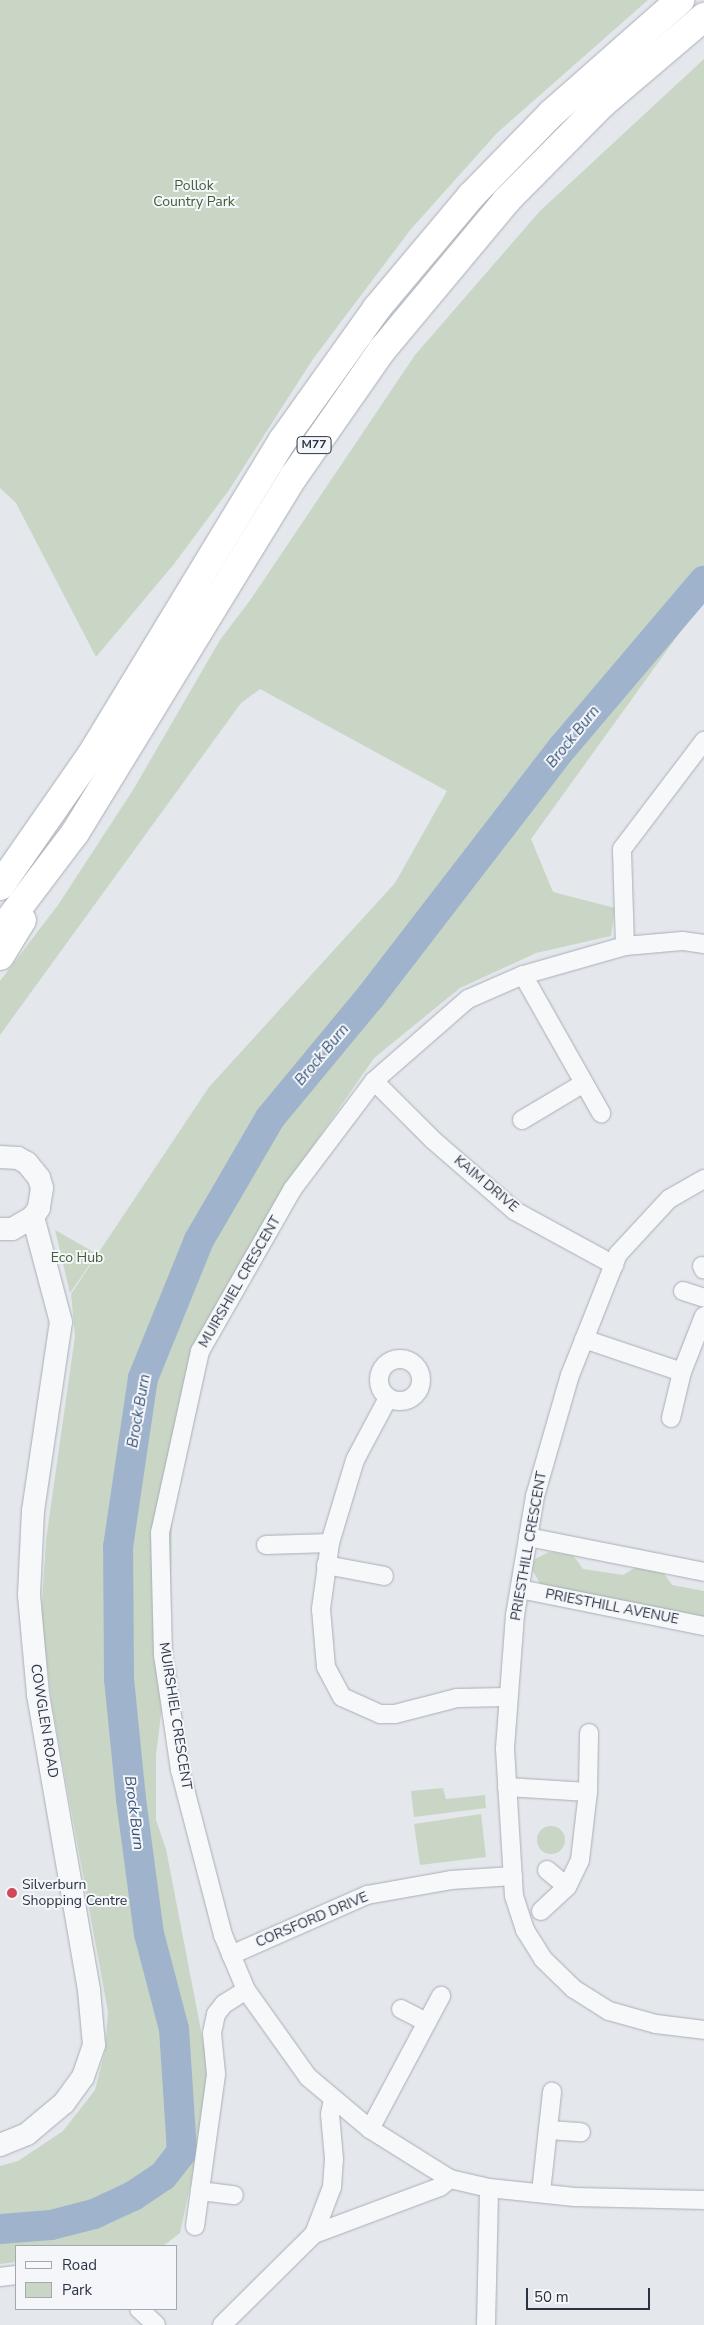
<!DOCTYPE html>
<html>
<head>
<meta charset="utf-8">
<style>
	body { margin:0 }
	#map { position:relative; width:704px; height:2325px; overflow:hidden; background:#e4e7ec; font-family:"Nunito Sans",sans-serif }
	div>[style] { position:absolute }
	[style*='--x'] { left:calc(var(--x)*1px); top:calc(var(--y)*1px); width:calc(var(--w)*1px); rotate:calc(var(--a)*1deg) }
	.green>* { inset:0; background:#c9d6c5 }
	.round { border-radius:50% }
	.river>* { height:30px; margin:-15px; padding:0 15px; transform-origin:15px; border-radius:15px; background:#9fb4cc }
	.roads { filter:drop-shadow(0 0 1px #a9aeb7) drop-shadow(0 0 1px #a9aeb7) }
	.minor>* { height:18px; margin:-9px; padding:0 9px; transform-origin:9px; border-radius:9px; background:#f7f8fa }
	.minor>.ring { margin:-9px; padding:0; box-sizing:content-box; background:none; border:18px solid #f7f8fa; border-radius:50% }
	.tertiary>* { height:22px; margin:-11px; padding:0 11px; transform-origin:11px; border-radius:11px; background:#f7f8fa }
	.motorway>* { height:28px; margin:-14px; padding:0 14px; transform-origin:14px; border-radius:14px; background:#fff }
	.dots>* { width:14px; height:14px; translate:-50% -50%; box-sizing:border-box; border:2px solid #f4f6f9; border-radius:50% }
	span { translate:-50% -50%; white-space:nowrap; text-align:center; line-height:1.15; -webkit-text-stroke:4px #f4f6f9; paint-order:stroke }
	.shield-label span { padding:1px 4px; background:#f4f6f9; border:1px solid; border-radius:4px; -webkit-text-stroke-width:0 }
	.shield-label { font-size:12px; color:#2b3445; font-weight:700 }
	.park-label { font-size:14px; color:#3f6138 }
	.street-label { font-size:14px; color:#2b3445 }
	.poi-label { font-size:14px; color:#2b3445 }
	.left { translate:0 -50%; text-align:left }
	.water-label { font-size:15px; color:#34527a; font-style:italic }
	.legend { position:absolute; left:15px; top:2245px; width:162px; height:65px; box-sizing:border-box; background:#f4f6f9; border:1px solid #a4a8b1; margin:0; padding:6px 9px; list-style:none; font-size:15px; color:#2b3445 }
	.legend li { display:flex; align-items:center; gap:10px; height:25px }
	.legend b { width:25px; border:1px solid #a4a8b1 }
	.scale { position:absolute; left:526px; top:2288px; width:124px; height:22px; box-sizing:border-box; border:2px solid #2b3445; border-top:0; padding-left:6px; font-size:15px; line-height:18px; white-space:nowrap; color:#2b3445; -webkit-text-stroke:4px #f4f6f9; paint-order:stroke }
</style>
</head>
<body>
<div id="map">
	<div class="green">
		<i style="clip-path:polygon(0 0,648px 0,497px 133px,411px 229px,313px 359px,229px 490px,174px 564px,96px 657px,16px 503px,0 488px)"></i>
		<i style="clip-path:polygon(704px 59px,704px 599px,531px 839px,553px 892px,615px 908px,611px 936px,536px 953px,460px 988px,374px 1058px,289px 1181px,210px 1345px,172px 1511px,170px 1641px,156px 1755px,156px 1820px,166px 1849px,209px 2072px,202px 2132px,180px 2233px,163px 2246px,16px 2246px,16px 2262px,0 2264px,0 2166px,18px 2161px,63px 2131px,95px 2090px,105px 2051px,108px 2012px,52px 1705px,41px 1617px,46px 1540px,75px 1336px,71px 1294px,209px 1087px,395px 883px,447px 791px,260px 689px,241px 703px,0 1035px,0 981px,58px 905px,133px 790px,220px 640px,251px 599px,415px 355px,540px 211px)"></i>
		<i style="clip-path:polygon(55px 1230px,97px 1254px,70px 1293px)"></i>
		<i style="clip-path:polygon(549px 1552px,573px 1555px,583px 1569px,623px 1575px,636px 1567px,663px 1572px,672px 1585px,704px 1591px,704px 1618px,541px 1585px,532px 1570px,535px 1559px)"></i>
		<i style="clip-path:polygon(443px 1788px,446px 1799px,485px 1795px,486px 1808px,414px 1817px,411px 1791px)"></i>
		<i style="clip-path:polygon(481px 1814px,486px 1857px,420px 1865px,414px 1824px)"></i>
		<i class="round" style="left:537px;top:1826px;width:28px;height:28px"></i>
	</div>
	<div class="river">
		<i style="--x:0;--y:2229;--w:51;--a:-4.5"></i>
		<i style="--x:51;--y:2225;--w:44;--a:-14.3"></i>
		<i style="--x:94;--y:2214;--w:43;--a:-24.8"></i>
		<i style="--x:133;--y:2196;--w:36;--a:-34"></i>
		<i style="--x:163;--y:2176;--w:31;--a:-52"></i>
		<i style="--x:182;--y:2152;--w:123;--a:-93.7"></i>
		<i style="--x:174;--y:2029;--w:98;--a:-104.7"></i>
		<i style="--x:149;--y:1934;--w:136;--a:-97.6"></i>
		<i style="--x:131;--y:1799;--w:121;--a:-95.7"></i>
		<i style="--x:119;--y:1679;--w:132;--a:-90.4"></i>
		<i style="--x:118;--y:1547;--w:171;--a:-81.6"></i>
		<i style="--x:143;--y:1378;--w:149;--a:-67.9"></i>
		<i style="--x:199;--y:1240;--w:141;--a:-59.8"></i>
		<i style="--x:270;--y:1118;--w:158;--a:-50.4"></i>
		<i style="--x:371;--y:996;--w:314;--a:-52.4"></i>
		<i style="--x:563;--y:747;--w:218;--a:-49.7"></i>
	</div>
	<div class="roads">
		<div class="minor">
			<i style="--x:704;--y:944;--w:22;--a:-172"></i>
			<i style="--x:682;--y:941;--w:57;--a:175"></i>
			<i style="--x:625;--y:946;--w:106;--a:164.1"></i>
			<i style="--x:523;--y:975;--w:60;--a:156.4"></i>
			<i style="--x:468;--y:999;--w:125;--a:138.9"></i>
			<i style="--x:374;--y:1081;--w:136;--a:127"></i>
			<i style="--x:292;--y:1190;--w:185;--a:119.7"></i>
			<i style="--x:200;--y:1351;--w:186;--a:102.4"></i>
			<i style="--x:160;--y:1533;--w:122;--a:88.6"></i>
			<i style="--x:163;--y:1655;--w:40;--a:81.5"></i>
			<i style="--x:169;--y:1695;--w:76;--a:81.7"></i>
			<i style="--x:180;--y:1770;--w:171;--a:75.4"></i>
			<i style="--x:223;--y:1935;--w:60;--a:67.3"></i>
			<i style="--x:246;--y:1990;--w:107;--a:54.5"></i>
			<i style="--x:308;--y:2077;--w:81;--a:40"></i>
			<i style="--x:370;--y:2129;--w:94;--a:32"></i>
			<i style="--x:450;--y:2179;--w:40;--a:13"></i>
			<i style="--x:489;--y:2188;--w:86;--a:6"></i>
			<i style="--x:575;--y:2197;--w:129;--a:1.3"></i>
			<i style="--x:625;--y:946;--w:97;--a:-91.8"></i>
			<i style="--x:622;--y:849;--w:136;--a:-52.8"></i>
			<i style="--x:523;--y:975;--w:159;--a:60.5"></i>
			<i style="--x:374;--y:1081;--w:83;--a:45"></i>
			<i style="--x:433;--y:1140;--w:108;--a:40.9"></i>
			<i style="--x:515;--y:1211;--w:113;--a:28.6"></i>
			<i style="--x:522;--y:1120;--w:72;--a:-30.8"></i>
			<i style="--x:704;--y:1179;--w:40;--a:150.3"></i>
			<i style="--x:669;--y:1199;--w:75;--a:132.8"></i>
			<i style="--x:618;--y:1254;--w:130;--a:111.6"></i>
			<i style="--x:570;--y:1375;--w:126;--a:106.1"></i>
			<i style="--x:535;--y:1496;--w:121;--a:99.5"></i>
			<i style="--x:515;--y:1615;--w:134;--a:94.3"></i>
			<i style="--x:505;--y:1749;--w:147;--a:86.5"></i>
			<i style="--x:514;--y:1896;--w:36;--a:72"></i>
			<i style="--x:525;--y:1930;--w:34;--a:58"></i>
			<i style="--x:543;--y:1959;--w:43;--a:44.1"></i>
			<i style="--x:574;--y:1989;--w:41;--a:32.2"></i>
			<i style="--x:609;--y:2011;--w:49;--a:15.5"></i>
			<i style="--x:656;--y:2024;--w:48;--a:7.1"></i>
			<i style="--x:702;--y:1266;--w:4;--a:63"></i>
			<i style="--x:683;--y:1291;--w:22;--a:18"></i>
			<i style="--x:584;--y:1339;--w:103;--a:18.6"></i>
			<i class="ring" style="left:379px;top:1359px;width:24px;height:24px"></i>
			<i style="--x:388;--y:1398;--w:70;--a:118"></i>
			<i style="--x:355;--y:1460;--w:87;--a:106.8"></i>
			<i style="--x:330;--y:1543;--w:67;--a:97.8"></i>
			<i style="--x:321;--y:1609;--w:58;--a:85.1"></i>
			<i style="--x:326;--y:1667;--w:34;--a:62"></i>
			<i style="--x:342;--y:1697;--w:42;--a:24.1"></i>
			<i style="--x:380;--y:1714;--w:15;--a:0"></i>
			<i style="--x:395;--y:1714;--w:64;--a:-14.5"></i>
			<i style="--x:457;--y:1698;--w:50;--a:-1.1"></i>
			<i style="--x:671;--y:1418;--w:47;--a:-76.6"></i>
			<i style="--x:682;--y:1372;--w:60;--a:-68.6"></i>
			<i style="--x:528;--y:1537;--w:179;--a:11.2"></i>
			<i style="--x:266;--y:1545;--w:64;--a:-1.8"></i>
			<i style="--x:326;--y:1565;--w:59;--a:10.7"></i>
			<i style="--x:520;--y:1589;--w:188;--a:11.4"></i>
			<i style="--x:507;--y:1787;--w:81;--a:3.5"></i>
			<i style="--x:547;--y:1870;--w:26;--a:40"></i>
			<i style="--x:541;--y:1911;--w:35;--a:-43"></i>
			<i style="--x:567;--y:1887;--w:30;--a:-64"></i>
			<i style="--x:580;--y:1860;--w:68;--a:-83.3"></i>
			<i style="--x:588;--y:1792;--w:59;--a:-89"></i>
			<i style="--x:231;--y:1955;--w:149;--a:-23.8"></i>
			<i style="--x:367;--y:1895;--w:85;--a:-10.1"></i>
			<i style="--x:451;--y:1880;--w:62;--a:-3.7"></i>
			<i style="--x:401;--y:2009;--w:29;--a:27"></i>
			<i style="--x:370;--y:2129;--w:151;--a:-61.9"></i>
			<i style="--x:549;--y:2130;--w:32;--a:4"></i>
			<i style="--x:200;--y:2191;--w:34;--a:7"></i>
			<i style="--x:541;--y:2192;--w:101;--a:-83.7"></i>
			<i style="--x:195;--y:2226;--w:153;--a:-82.1"></i>
			<i style="--x:216;--y:2074;--w:41;--a:-95.6"></i>
			<i style="--x:212;--y:2033;--w:19;--a:-78"></i>
			<i style="--x:216;--y:2014;--w:13;--a:-51"></i>
			<i style="--x:224;--y:2004;--w:26;--a:-32"></i>
			<i style="--x:314;--y:2234;--w:134;--a:-20.5"></i>
			<i style="--x:440;--y:2187;--w:13;--a:-39"></i>
			<i style="--x:0;--y:2277;--w:16;--a:-7"></i>
			<i style="--x:139;--y:2309;--w:23;--a:43"></i>
			<i style="--x:222;--y:2325;--w:129;--a:-44.7"></i>
			<i style="--x:314;--y:2234;--w:50;--a:-69"></i>
			<i style="--x:332;--y:2187;--w:28;--a:-86"></i>
			<i style="--x:334;--y:2159;--w:45;--a:-95.1"></i>
			<i style="--x:330;--y:2114;--w:14;--a:-78"></i>
			<i style="--x:486;--y:2325;--w:137;--a:-88.7"></i>
		</div>
		<div class="tertiary">
			<i style="--x:0;--y:1157;--w:18;--a:3"></i>
			<i style="--x:18;--y:1158;--w:10;--a:29"></i>
			<i style="--x:27;--y:1163;--w:19;--a:51"></i>
			<i style="--x:39;--y:1178;--w:10;--a:73"></i>
			<i style="--x:42;--y:1188;--w:20;--a:99"></i>
			<i style="--x:39;--y:1208;--w:11;--a:124"></i>
			<i style="--x:33;--y:1217;--w:24;--a:150"></i>
			<i style="--x:12;--y:1229;--w:12;--a:180"></i>
			<i style="--x:0;--y:2145;--w:29;--a:-22"></i>
			<i style="--x:27;--y:2134;--w:48;--a:-40"></i>
			<i style="--x:64;--y:2103;--w:32;--a:-54"></i>
			<i style="--x:83;--y:2077;--w:34;--a:-71"></i>
			<i style="--x:94;--y:2045;--w:55;--a:-95.2"></i>
			<i style="--x:89;--y:1990;--w:300;--a:-99.8"></i>
			<i style="--x:38;--y:1694;--w:99;--a:-95.2"></i>
			<i style="--x:29;--y:1595;--w:84;--a:-87.3"></i>
			<i style="--x:33;--y:1511;--w:191;--a:-81.6"></i>
			<i style="--x:61;--y:1322;--w:109;--a:-104.9"></i>
		</div>
		<div class="motorway">
			<i style="--x:0;--y:886;--w:163;--a:-55.2"></i>
			<i style="--x:93;--y:752;--w:365;--a:-58.7"></i>
			<i style="--x:283;--y:440;--w:162;--a:-54.5"></i>
			<i style="--x:377;--y:308;--w:146;--a:-50"></i>
			<i style="--x:471;--y:196;--w:116;--a:-45.7"></i>
			<i style="--x:552;--y:113;--w:171;--a:-41.4"></i>
			<i style="--x:0;--y:932;--w:124;--a:-52.9"></i>
			<i style="--x:75;--y:833;--w:419;--a:-58.5"></i>
			<i style="--x:294;--y:476;--w:154;--a:-55.1"></i>
			<i style="--x:382;--y:350;--w:194;--a:-50.2"></i>
			<i style="--x:506;--y:201;--w:138;--a:-45.3"></i>
			<i style="--x:603;--y:103;--w:133;--a:-40.4"></i>
			<i style="--x:0;--y:956;--w:42;--a:-58.6"></i>
		</div>
	</div>
	<div class="dots">
		<i style="left:12px;top:1893px;background:#d1495b"></i>
	</div>
	<div class="shield-label">
		<span style="left:314px;top:445px">M77</span>
	</div>
	<div class="park-label">
		<span style="left:194px;top:194px">Pollok<br>Country Park</span>
		<span style="left:77px;top:1258px">Eco Hub</span>
	</div>
	<div class="street-label">
		<span style="left:486px;top:1184px;rotate:40deg">KAIM DRIVE</span>
		<span style="left:240px;top:1282px;rotate:-60deg">MUIRSHIEL CRESCENT</span>
		<span style="left:529px;top:1546px;rotate:-80deg">PRIESTHILL CRESCENT</span>
		<span style="left:612px;top:1607px;rotate:11deg">PRIESTHILL AVENUE</span>
		<span style="left:175px;top:1716px;rotate:81deg">MUIRSHIEL CRESCENT</span>
		<span style="left:44px;top:1721px;rotate:81deg">COWGLEN ROAD</span>
		<span style="left:312px;top:1920px;rotate:-23deg">CORSFORD DRIVE</span>
	</div>
	<div class="poi-label">
		<span class="left" style="left:22px;top:1893px">Silverburn<br>Shopping Centre</span>
	</div>
	<div class="water-label">
		<span style="left:573px;top:737px;rotate:-51deg">Brock Burn</span>
		<span style="left:322px;top:1055px;rotate:-50deg">Brock Burn</span>
		<span style="left:139px;top:1411px;rotate:-80deg">Brock Burn</span>
		<span style="left:134px;top:1813px;rotate:83deg">Brock Burn</span>
	</div>
	<ul class="legend">
	<li><b style="height:6px;background:#f7f8fa"></b>Road</li>
	<li><b style="height:14px;background:#c9d6c5"></b>Park</li>
	</ul>
	<div class="scale">50 m</div>
</div>
</body>
</html>
